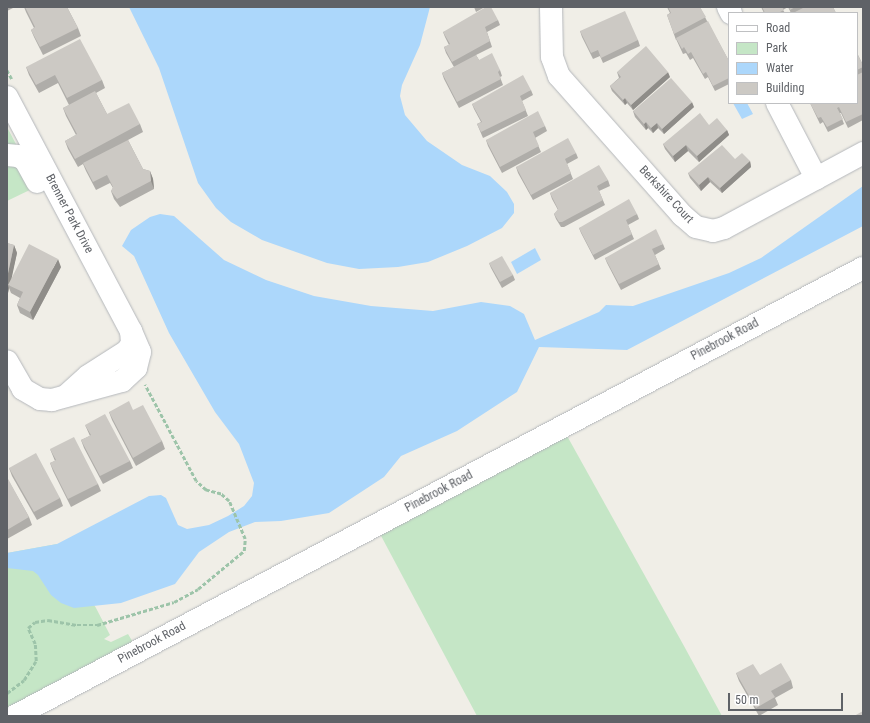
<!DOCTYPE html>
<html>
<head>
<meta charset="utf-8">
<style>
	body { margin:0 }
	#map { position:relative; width:870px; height:723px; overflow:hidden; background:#f0eee7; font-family:"Roboto Condensed",sans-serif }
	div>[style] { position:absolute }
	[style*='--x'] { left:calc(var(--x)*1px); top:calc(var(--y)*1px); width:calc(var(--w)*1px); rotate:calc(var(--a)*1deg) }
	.green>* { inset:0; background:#c5e6c6 }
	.water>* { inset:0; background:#acd7fb }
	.path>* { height:2.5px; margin-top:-1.25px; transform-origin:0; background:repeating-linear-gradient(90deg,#9dc4a9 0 4px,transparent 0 6px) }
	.roads { filter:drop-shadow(0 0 1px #b4b7bb) drop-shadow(0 0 1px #b4b7bb) }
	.minor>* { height:22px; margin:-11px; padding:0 11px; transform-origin:11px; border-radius:11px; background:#fff }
	.wall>* { inset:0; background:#afada9 }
	.shaded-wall>* { inset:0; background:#8f8d89 }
	.building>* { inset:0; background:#ccc9c4 }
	span { translate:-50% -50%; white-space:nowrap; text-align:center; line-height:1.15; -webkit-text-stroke:3.5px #fff; paint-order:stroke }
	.street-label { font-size:12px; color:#5f6267 }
	.frame { position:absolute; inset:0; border:8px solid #5f6267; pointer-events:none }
	.legend { position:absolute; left:728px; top:12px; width:130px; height:92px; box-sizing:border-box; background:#fff; border:1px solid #bfc0c2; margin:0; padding:5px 7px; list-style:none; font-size:12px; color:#5f6267 }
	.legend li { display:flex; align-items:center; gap:8px; height:20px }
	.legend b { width:20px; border:1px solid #bfc0c2 }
	.scale { position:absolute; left:728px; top:693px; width:115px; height:18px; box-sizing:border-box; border:2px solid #5f6267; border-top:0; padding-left:5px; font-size:12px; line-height:14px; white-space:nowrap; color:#5f6267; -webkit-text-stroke:3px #fff; paint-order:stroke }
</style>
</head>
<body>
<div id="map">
	<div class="green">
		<i style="clip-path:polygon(7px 127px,38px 186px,7px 201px)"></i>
		<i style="clip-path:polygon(566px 434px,684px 646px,722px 716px,477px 716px,379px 532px)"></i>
		<i style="clip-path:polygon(57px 544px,96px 608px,110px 635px,104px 639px,111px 642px,128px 634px,134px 644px,7px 711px,7px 553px)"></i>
	</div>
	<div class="water">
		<i style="clip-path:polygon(129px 7px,430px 7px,420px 45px,402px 85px,400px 96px,405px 115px,427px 141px,462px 165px,490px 176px,507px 192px,514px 204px,514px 213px,502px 228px,467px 246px,428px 262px,398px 267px,359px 269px,327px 263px,262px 240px,231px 222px,216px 208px,198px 183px,159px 68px)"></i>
		<i style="clip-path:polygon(733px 103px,747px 103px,753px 114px,742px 119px)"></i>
		<i style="clip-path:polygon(863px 186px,863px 226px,627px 350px,539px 347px,517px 392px,457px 431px,401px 456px,384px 477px,329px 513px,281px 521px,255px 522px,229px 532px,199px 552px,175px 584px,121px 603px,74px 608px,61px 603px,51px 595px,38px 575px,33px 571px,7px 568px,7px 553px,57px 544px,149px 496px,161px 495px,166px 498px,178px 525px,187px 529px,209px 525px,228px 516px,244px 506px,252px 496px,254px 483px,239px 444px,215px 412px,169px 333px,134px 256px,122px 246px,131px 230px,150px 217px,160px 214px,174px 216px,224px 260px,266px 280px,314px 296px,371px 306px,433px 311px,481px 302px,510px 306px,524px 314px,535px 340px,599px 312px,606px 305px,633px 306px,729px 273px,761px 258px)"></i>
		<i style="clip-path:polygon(535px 248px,541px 260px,517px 274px,511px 262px)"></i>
	</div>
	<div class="path">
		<i style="--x:7;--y:70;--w:10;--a:61"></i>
		<i style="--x:7;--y:693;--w:21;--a:-37"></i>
		<i style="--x:24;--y:680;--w:22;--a:-58"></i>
		<i style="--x:36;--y:661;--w:17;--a:-93"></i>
		<i style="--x:35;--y:644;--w:17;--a:-114"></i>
		<i style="--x:28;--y:628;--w:9;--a:-41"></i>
		<i style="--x:35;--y:622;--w:13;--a:-9"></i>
		<i style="--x:48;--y:620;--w:29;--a:10"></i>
		<i style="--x:77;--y:625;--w:20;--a:0"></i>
		<i style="--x:97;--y:625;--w:80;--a:-16.6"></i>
		<i style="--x:174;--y:602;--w:27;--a:-28"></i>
		<i style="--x:198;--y:589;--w:60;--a:-39.6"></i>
		<i style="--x:244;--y:551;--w:12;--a:-85"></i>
		<i style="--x:245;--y:539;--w:41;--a:-112.8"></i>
		<i style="--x:229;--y:501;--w:11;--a:-139"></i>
		<i style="--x:221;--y:494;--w:16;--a:-165"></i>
		<i style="--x:206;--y:490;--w:13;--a:-138"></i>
		<i style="--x:196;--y:481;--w:109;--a:-118"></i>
	</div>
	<div class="roads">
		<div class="minor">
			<i style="--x:551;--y:7;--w:50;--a:88.9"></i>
			<i style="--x:552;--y:57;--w:20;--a:70"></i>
			<i style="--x:559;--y:76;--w:186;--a:48.5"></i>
			<i style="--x:682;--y:215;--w:18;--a:41"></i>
			<i style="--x:696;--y:227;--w:17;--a:13"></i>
			<i style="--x:713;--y:231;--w:11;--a:-15"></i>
			<i style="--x:724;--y:228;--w:158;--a:-28.3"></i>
			<i style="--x:728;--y:7;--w:7;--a:63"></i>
			<i style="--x:7;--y:97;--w:265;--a:62.1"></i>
			<i style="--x:131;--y:331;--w:23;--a:67"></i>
			<i style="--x:140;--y:352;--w:16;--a:104"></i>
			<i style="--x:136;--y:368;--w:19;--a:137"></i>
			<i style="--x:122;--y:381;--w:73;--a:164.8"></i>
			<i style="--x:52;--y:400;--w:12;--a:-175"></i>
			<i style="--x:40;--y:399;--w:20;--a:-150"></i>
			<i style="--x:23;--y:389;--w:32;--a:-120"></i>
			<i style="--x:777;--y:103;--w:85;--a:62.5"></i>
			<i style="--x:7;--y:155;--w:11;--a:5"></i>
			<i style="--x:18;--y:156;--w:8;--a:30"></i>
			<i style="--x:25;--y:160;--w:25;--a:61"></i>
			<i style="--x:67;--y:395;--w:28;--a:-42"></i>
			<i style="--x:88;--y:376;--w:46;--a:-32.7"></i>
			<i style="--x:127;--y:351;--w:9;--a:-54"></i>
			<i style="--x:132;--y:344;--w:13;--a:-94"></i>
			<i style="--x:15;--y:716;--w:959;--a:-27.85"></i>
		</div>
	</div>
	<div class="wall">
		<i style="clip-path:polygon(7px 7px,15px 7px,7px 11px)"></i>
		<i style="clip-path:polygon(24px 7px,67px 7px,78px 28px,81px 36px,43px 55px,34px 37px,31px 30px,34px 28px,26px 12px)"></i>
		<i style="clip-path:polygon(474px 7px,485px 7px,476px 12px)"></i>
		<i style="clip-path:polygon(667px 7px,700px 7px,707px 21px,729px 61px,729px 84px,715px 91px,708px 77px,705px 79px,693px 58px,690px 60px,686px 53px,683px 54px,676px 39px,676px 40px,667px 15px,670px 13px)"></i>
		<i style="clip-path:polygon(761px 7px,833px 7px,836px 13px,791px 13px,788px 7px,783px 10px,785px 13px,764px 13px)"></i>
		<i style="clip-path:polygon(498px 20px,500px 25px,487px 32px,492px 47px,476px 55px,479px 60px,500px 70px,502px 76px,500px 77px,503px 85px,459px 108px,444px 79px,442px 73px,454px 67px,446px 53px,444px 47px,449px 45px,445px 37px,443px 32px)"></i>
		<i style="clip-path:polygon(580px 31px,638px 40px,640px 46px,603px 63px,600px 56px,593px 59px,582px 37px)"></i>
		<i style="clip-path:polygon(857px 53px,863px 65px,863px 120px,848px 128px,841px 113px,840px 113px,844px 124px,828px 132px,823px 122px,820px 124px,810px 103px,857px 103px)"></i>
		<i style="clip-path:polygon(26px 67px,102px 80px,105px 88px,96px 93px,107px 114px,140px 124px,143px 132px,128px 140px,143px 169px,150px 171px,153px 179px,154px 189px,120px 207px,114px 199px,111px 191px,113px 188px,110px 183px,96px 190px,86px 171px,83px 164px,78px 167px,68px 149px,65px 141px,76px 135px,66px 116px,63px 108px,69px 105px,58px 83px,39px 93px,29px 75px)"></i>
		<i style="clip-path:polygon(617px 72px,670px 77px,633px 110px,627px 103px,625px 105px,612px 91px,610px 86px,619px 78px)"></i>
		<i style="clip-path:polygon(531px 90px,533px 95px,522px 101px,528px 116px,483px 138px,477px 124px,481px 122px,474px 109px,472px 104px)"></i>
		<i style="clip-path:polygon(694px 107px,664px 134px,658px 128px,653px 133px,648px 128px,646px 130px,635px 117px,633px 111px)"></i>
		<i style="clip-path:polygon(709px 125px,727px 130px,729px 135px,699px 162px,688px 151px,675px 162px,665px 149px,663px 144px)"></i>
		<i style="clip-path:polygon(545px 126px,547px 131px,535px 138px,541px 152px,502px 173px,488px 146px,486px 140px)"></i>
		<i style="clip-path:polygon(576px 153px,578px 158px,567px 164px,573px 179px,533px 200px,518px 173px,516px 167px)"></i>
		<i style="clip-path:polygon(735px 159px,750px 161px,751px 167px,722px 193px,710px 182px,701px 191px,690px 178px,688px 173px)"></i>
		<i style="clip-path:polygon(608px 180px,610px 186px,599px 191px,605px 205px,564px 227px,561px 227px,556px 219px,554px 214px,558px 210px,552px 199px,550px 193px)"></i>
		<i style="clip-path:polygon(637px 214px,639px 219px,628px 225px,634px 239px,595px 260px,581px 233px,579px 228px)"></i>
		<i style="clip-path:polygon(7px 243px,14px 245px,17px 253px,11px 278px,61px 267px,33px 320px,20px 313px,17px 305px,20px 298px,11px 293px,9px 288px,8px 293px,7px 293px)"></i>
		<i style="clip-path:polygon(663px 244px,665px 249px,655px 255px,661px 269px,621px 290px,607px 263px,605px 258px)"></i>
		<i style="clip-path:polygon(489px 263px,513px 275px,515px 280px,502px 288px,491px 268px)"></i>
		<i style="clip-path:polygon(133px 410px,162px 441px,165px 449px,136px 466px,112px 420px,109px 412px)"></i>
		<i style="clip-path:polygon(85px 425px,130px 461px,133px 468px,103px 484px,84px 448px,81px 440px,90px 436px)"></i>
		<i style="clip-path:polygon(50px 449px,98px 484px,101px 491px,71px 507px,53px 471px,50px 463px,55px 461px)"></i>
		<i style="clip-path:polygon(9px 468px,60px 498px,63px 506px,37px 520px,12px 476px)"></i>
		<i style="clip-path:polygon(7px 478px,29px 517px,32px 525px,7px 539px)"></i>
		<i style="clip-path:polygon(736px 673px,760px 675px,791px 680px,793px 688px,775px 698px,778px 705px,759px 716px,739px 681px)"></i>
	</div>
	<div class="shaded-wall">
		<i style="clip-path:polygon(668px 72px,670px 77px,633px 110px,631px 105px)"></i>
		<i style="clip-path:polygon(625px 98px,627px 103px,625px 105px,623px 100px)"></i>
		<i style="clip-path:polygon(692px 102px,694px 107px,664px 134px,662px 129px)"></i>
		<i style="clip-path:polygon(646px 122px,648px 128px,646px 130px,644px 124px)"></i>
		<i style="clip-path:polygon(657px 123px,658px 128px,653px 133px,651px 128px)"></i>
		<i style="clip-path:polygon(727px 130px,729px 135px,699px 162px,697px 156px)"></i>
		<i style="clip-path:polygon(686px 145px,688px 151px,675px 162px,673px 156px)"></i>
		<i style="clip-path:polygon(750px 161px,751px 167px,722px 193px,720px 188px)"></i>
		<i style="clip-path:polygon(150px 171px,153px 179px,154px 189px,151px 181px)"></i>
		<i style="clip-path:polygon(708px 177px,710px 182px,701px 191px,699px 185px)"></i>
		<i style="clip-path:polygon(14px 245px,17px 253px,10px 286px,8px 285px,9px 288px,8px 293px,7px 289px,7px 278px)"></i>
		<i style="clip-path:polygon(58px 259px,61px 267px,33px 320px,30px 312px)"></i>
	</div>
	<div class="building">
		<i style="clip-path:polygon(25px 7px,67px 7px,78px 28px,40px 47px,31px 30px,35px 27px)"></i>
		<i style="clip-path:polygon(486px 7px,491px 7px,498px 20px,485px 27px,490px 41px,452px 62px,444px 47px,450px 44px,443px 32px)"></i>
		<i style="clip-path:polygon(668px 7px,700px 7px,706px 17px,674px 34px,667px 15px,671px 13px)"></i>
		<i style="clip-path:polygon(762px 7px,782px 7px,784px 10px,778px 13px,765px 13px)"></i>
		<i style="clip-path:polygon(789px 7px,795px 7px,790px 10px)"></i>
		<i style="clip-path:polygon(805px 7px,833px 7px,836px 13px,793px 13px)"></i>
		<i style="clip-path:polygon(625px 11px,638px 40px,601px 58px,598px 50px,591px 53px,580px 31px)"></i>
		<i style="clip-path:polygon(708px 21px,729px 61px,729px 78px,713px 86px,706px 72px,703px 74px,691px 52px,688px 54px,684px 47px,682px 49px,676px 38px)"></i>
		<i style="clip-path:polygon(80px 39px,102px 80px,67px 98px,55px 75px,36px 85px,26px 67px)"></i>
		<i style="clip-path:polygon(646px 46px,668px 72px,631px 105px,625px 98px,623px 100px,610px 86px,621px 77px,617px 72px)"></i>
		<i style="clip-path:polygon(492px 53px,500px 70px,498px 72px,501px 79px,457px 102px,442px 73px,476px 55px,479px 60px)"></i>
		<i style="clip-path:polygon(857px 53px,863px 65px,863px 67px,857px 70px)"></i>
		<i style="clip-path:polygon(863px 72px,863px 114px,846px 122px,839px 107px,837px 108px,843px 119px,827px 127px,821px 117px,818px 118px,810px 103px,857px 103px,857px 75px)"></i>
		<i style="clip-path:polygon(523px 75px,531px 90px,520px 96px,526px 110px,481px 132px,477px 124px,482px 122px,472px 104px)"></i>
		<i style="clip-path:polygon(671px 78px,692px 102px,662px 129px,657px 123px,651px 128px,646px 122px,644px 124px,633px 111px)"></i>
		<i style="clip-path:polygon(95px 91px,107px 114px,129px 103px,140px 124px,75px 159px,65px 141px,77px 134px,63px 108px)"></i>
		<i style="clip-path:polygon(538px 111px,545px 126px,533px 132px,539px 146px,500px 167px,486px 140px)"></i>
		<i style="clip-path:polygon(700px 113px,709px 125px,717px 118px,727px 130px,697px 156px,686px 145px,673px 156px,663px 144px)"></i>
		<i style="clip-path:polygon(568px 138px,576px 153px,565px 159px,571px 173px,531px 195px,516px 167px)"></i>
		<i style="clip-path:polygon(128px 140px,143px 169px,150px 171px,151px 181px,117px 199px,111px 191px,113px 187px,107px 175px,93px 182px,83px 163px)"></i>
		<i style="clip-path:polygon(722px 145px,735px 159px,742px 153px,750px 161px,720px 188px,708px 177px,699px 185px,688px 173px)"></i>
		<i style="clip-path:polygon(599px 165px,608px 180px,597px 186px,603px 200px,562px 222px,559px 222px,554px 214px,558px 209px,550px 193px)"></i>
		<i style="clip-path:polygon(629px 199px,637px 214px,626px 220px,632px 234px,593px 255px,579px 228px)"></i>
		<i style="clip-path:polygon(656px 229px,663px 244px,652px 249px,659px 264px,619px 284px,605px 258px)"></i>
		<i style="clip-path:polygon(7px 243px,14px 245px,7px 278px)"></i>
		<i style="clip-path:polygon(29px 244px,58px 259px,30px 312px,17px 305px,23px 292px,8px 285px)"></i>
		<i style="clip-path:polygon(502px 256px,513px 275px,500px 282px,489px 263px)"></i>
		<i style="clip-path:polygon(129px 401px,133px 410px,143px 405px,162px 441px,133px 458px,109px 412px)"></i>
		<i style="clip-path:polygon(105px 414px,130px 461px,100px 476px,81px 440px,91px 435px,85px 425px)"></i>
		<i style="clip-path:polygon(74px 437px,98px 484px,68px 499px,50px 463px,56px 460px,50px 449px)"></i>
		<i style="clip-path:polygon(36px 453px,60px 498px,34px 512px,9px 468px)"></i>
		<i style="clip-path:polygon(7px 477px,29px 517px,7px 530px)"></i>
		<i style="clip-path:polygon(781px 663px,791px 680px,771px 691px,775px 697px,756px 708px,736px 673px,753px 664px,760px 675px)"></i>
		<i style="clip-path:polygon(863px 711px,863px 716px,854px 716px)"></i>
	</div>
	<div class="street-label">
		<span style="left:666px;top:195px;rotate:47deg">Berkshire Court</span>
		<span style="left:69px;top:214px;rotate:62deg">Brenner Park Drive</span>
		<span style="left:725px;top:340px;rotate:-28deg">Pinebrook Road</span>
		<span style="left:439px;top:492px;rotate:-28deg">Pinebrook Road</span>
		<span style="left:152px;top:643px;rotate:-28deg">Pinebrook Road</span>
	</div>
	<div class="frame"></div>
	<ul class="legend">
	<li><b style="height:5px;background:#fff"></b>Road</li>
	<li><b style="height:11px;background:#c5e6c6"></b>Park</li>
	<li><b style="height:11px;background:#acd7fb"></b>Water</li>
	<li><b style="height:11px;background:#ccc9c4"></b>Building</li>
	</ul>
	<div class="scale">50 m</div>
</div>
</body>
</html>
